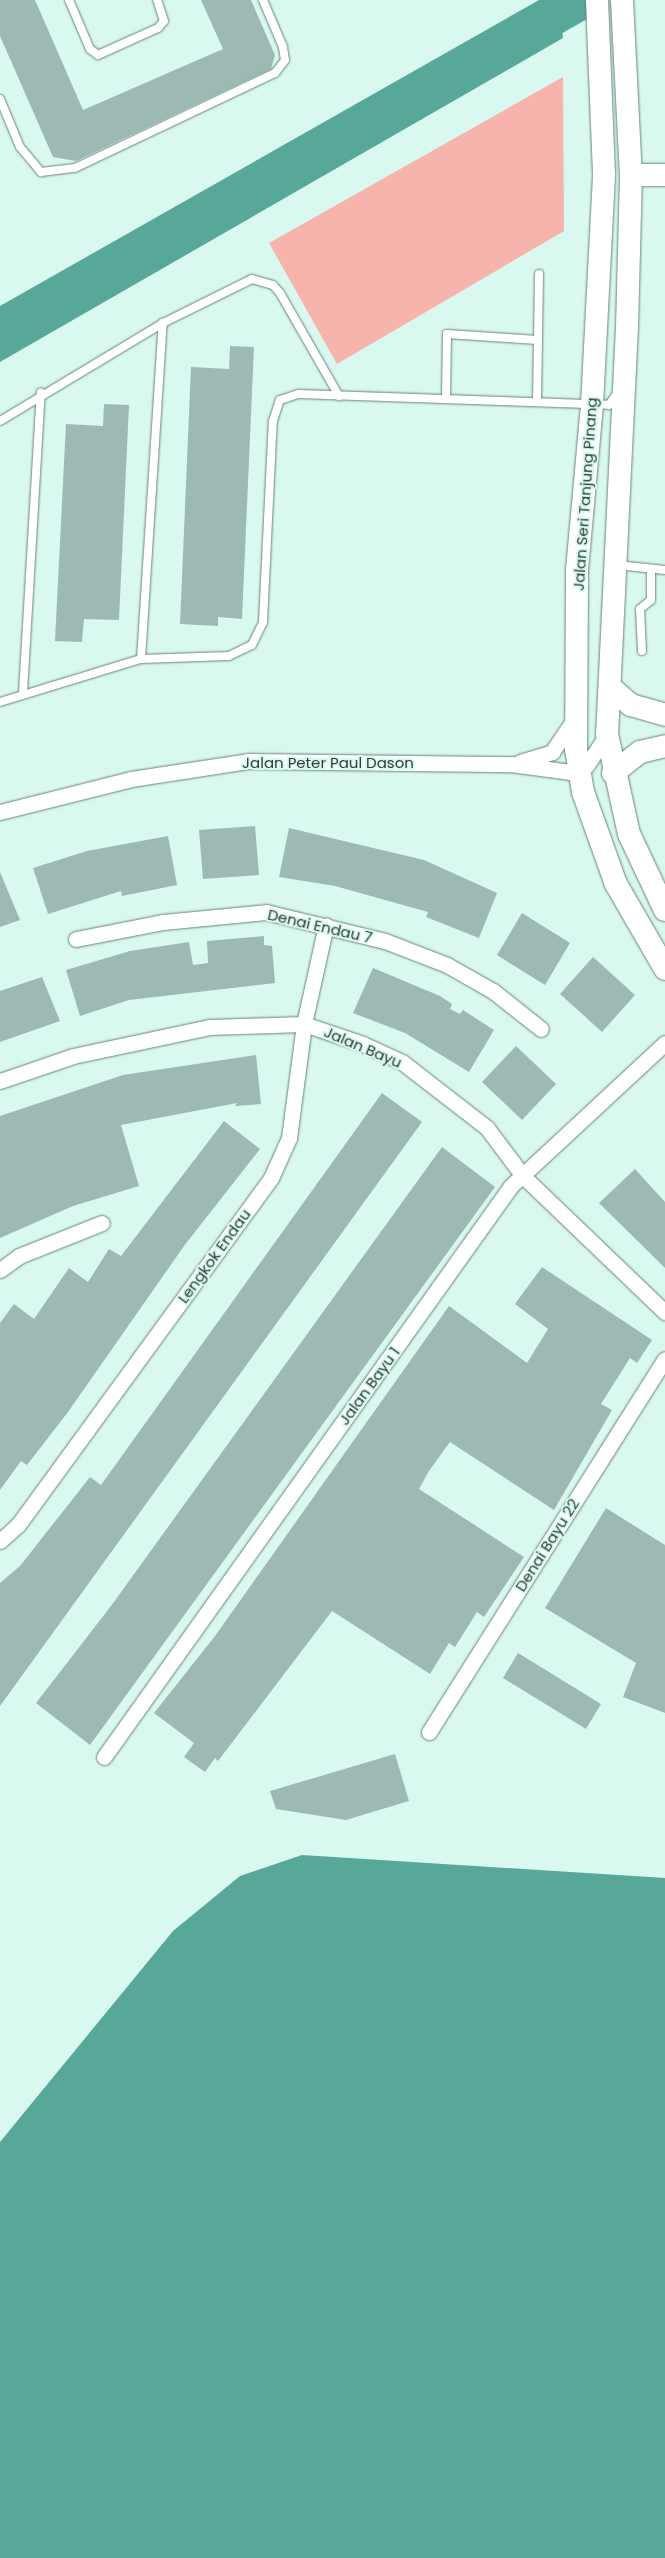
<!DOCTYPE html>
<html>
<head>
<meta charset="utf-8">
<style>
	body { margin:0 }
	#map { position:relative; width:665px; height:2558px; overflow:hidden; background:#d9f8f0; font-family:Poppins,sans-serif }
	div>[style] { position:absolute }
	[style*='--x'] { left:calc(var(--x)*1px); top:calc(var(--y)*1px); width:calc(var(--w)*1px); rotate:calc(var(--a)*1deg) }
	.green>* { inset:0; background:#f6b4ac }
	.water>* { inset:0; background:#58a899 }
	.river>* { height:34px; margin:-17px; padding:0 17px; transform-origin:17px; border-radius:17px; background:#58a899 }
	.building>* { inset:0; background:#9cbab3 }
	.roads { filter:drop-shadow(0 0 1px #67837c) drop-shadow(0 0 1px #67837c) }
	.lane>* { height:8px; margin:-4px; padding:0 4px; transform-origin:4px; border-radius:4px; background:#fff }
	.street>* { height:15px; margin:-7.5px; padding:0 7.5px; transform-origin:7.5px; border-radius:7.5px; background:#fff }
	.secondary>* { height:22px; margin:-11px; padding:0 11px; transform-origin:11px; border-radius:11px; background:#fff }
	span { translate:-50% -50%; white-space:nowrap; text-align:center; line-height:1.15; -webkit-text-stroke:4px #d9f8f0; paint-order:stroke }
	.street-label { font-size:15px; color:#303d3a }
</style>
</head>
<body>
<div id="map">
	<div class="green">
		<i style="clip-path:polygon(563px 77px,564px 231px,337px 364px,269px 243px)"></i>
	</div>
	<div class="water">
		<i style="clip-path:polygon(539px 0,558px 0,563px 38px,0 362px,0 306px)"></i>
		<i style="clip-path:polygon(302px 1855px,665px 1878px,665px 2558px,0 2558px,0 2142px,173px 1931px,240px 1876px)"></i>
	</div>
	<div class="river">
		<i style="--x:521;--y:37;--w:75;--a:-29.6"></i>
	</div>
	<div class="building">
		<i style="clip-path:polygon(0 0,35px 0,83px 110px,223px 49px,201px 0,251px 0,275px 55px,271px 69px,76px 161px,53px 157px,0 36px)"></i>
		<i style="clip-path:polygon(230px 346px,254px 347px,242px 619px,218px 617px,218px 626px,180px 624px,191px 367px,229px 369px)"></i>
		<i style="clip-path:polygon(104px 404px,129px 405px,119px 620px,84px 619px,82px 642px,55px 641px,66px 424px,103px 426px)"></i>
		<i style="clip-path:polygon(255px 826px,259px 875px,203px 879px,199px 830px)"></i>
		<i style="clip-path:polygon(289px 828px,424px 860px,497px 893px,479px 938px,426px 917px,428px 912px,335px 886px,279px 877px)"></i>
		<i style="clip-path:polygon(168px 836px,177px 885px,122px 896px,121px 891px,48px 914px,33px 868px,87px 851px)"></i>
		<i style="clip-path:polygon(0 872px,20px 920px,0 927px)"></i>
		<i style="clip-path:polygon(522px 913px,570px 943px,545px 985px,497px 955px)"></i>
		<i style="clip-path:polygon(264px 936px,264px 945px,272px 946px,275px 983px,129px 1000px,80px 1016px,66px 970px,130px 951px,189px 942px,193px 965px,208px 963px,207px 941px)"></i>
		<i style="clip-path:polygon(593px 957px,635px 995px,602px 1032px,560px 994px)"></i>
		<i style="clip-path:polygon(373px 968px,440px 996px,452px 1004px,450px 1009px,460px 1014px,463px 1010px,494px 1030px,469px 1072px,405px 1033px,353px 1013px)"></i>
		<i style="clip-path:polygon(42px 977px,60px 1021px,0 1042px,0 991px)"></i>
		<i style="clip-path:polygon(516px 1046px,556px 1084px,522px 1120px,482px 1082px)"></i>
		<i style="clip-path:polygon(256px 1055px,261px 1104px,235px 1106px,237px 1103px,121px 1125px,139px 1186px,73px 1206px,0 1238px,0 1116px,123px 1075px)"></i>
		<i style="clip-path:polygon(382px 1093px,422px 1122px,0 1706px,0 1583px,20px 1566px,90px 1477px,101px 1485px)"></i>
		<i style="clip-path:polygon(224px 1121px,260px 1149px,184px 1246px,68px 1412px,27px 1465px,21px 1461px,0 1490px,0 1323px,14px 1304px,34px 1319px,69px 1268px,88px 1282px,109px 1249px,121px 1256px)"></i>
		<i style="clip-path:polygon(442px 1147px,495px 1187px,90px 1745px,36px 1703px,111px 1606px)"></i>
		<i style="clip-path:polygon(635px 1169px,665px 1202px,665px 1268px,599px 1203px)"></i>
		<i style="clip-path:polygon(542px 1267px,652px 1340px,637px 1363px,630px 1358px,601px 1404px,612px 1410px,554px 1510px,450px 1442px,429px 1471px,419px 1489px,524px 1557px,484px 1617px,477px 1612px,455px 1647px,449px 1643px,430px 1674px,332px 1611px,218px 1761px,215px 1758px,205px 1772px,184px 1757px,194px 1743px,154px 1713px,215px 1636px,449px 1306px,527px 1363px,548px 1329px,515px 1304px)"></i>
		<i style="clip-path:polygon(606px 1508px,665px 1545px,665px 1713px,623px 1697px,636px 1663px,545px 1608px)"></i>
		<i style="clip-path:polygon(518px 1653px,601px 1704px,586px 1729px,503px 1678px)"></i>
		<i style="clip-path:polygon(395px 1754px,409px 1801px,346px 1820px,276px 1809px,270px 1791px)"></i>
	</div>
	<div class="roads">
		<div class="lane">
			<i style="--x:69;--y:0;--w:53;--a:66.8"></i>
			<i style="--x:90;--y:49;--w:10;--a:37"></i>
			<i style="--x:98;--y:55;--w:66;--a:-24.2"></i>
			<i style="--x:158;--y:28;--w:9;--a:-49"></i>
			<i style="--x:164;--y:21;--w:22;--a:-108"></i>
			<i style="--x:0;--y:99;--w:52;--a:67.4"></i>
			<i style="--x:20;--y:147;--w:33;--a:50"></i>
			<i style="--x:41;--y:172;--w:34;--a:-7"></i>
			<i style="--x:75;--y:168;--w:221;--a:-25.4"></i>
			<i style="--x:275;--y:73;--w:16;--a:-52"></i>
			<i style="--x:285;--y:60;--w:13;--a:-99"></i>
			<i style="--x:283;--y:47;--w:51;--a:-113.1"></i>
			<i style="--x:446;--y:398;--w:64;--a:-89.1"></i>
			<i style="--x:447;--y:334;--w:91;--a:3.8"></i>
			<i style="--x:537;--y:402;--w:128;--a:-89.1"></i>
			<i style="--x:0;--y:421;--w:190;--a:-31"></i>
			<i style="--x:163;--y:323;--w:99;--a:-26.3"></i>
			<i style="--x:252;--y:279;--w:22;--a:16"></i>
			<i style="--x:273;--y:285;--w:11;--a:49"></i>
			<i style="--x:280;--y:293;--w:119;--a:60.2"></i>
			<i style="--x:617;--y:565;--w:48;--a:5.9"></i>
			<i style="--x:642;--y:651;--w:42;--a:-92.7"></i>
			<i style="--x:640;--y:609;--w:14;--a:-39"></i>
			<i style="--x:651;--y:600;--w:31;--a:-90"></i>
			<i style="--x:141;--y:659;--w:337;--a:-86.3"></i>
			<i style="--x:23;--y:692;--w:300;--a:-86.6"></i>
			<i style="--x:0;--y:702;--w:147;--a:-17"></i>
			<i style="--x:141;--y:659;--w:88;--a:-2"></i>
			<i style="--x:229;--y:656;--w:25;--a:-26"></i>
			<i style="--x:252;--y:645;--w:25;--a:-64"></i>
			<i style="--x:263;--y:622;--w:201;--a:-87.2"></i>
			<i style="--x:273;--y:421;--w:22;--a:-72"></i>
			<i style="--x:280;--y:400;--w:20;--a:-18"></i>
			<i style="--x:299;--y:394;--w:310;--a:2"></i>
			<i style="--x:609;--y:405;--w:16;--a:-55"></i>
		</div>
		<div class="street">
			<i style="--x:520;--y:762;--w:34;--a:-17"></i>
			<i style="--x:552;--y:752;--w:37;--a:-56"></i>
			<i style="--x:0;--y:812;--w:135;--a:-14.1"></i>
			<i style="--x:131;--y:779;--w:118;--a:-8.7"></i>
			<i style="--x:248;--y:761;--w:263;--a:0.7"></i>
			<i style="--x:511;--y:764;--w:60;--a:7.7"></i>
			<i style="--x:570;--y:772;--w:18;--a:-22"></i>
			<i style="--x:587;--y:765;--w:37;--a:-57"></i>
			<i style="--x:76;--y:939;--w:89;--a:-11.1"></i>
			<i style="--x:163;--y:922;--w:103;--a:-5.5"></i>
			<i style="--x:266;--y:912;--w:122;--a:13.7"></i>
			<i style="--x:385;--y:941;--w:66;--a:21.2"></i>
			<i style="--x:447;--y:965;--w:53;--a:29.5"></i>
			<i style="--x:493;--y:991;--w:61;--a:38.4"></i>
			<i style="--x:0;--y:1081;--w:77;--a:-18.9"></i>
			<i style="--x:73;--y:1056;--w:139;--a:-12"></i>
			<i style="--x:209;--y:1027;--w:95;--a:-1.8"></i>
			<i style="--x:304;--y:1024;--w:62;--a:18.7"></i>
			<i style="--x:363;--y:1044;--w:43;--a:24.8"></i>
			<i style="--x:402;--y:1062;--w:108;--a:37.8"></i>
			<i style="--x:487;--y:1128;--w:60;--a:53.1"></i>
			<i style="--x:523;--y:1176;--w:197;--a:43.8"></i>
			<i style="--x:0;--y:1270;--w:24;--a:-36"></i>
			<i style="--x:19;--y:1256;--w:89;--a:-21.7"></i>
			<i style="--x:0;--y:1541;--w:24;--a:-42"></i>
			<i style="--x:18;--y:1525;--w:429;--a:-53.9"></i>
			<i style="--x:271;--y:1178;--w:44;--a:-65.8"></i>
			<i style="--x:289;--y:1138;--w:115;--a:-82.5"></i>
			<i style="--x:304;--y:1024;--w:101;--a:-77.5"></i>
			<i style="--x:429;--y:1732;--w:441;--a:-57.7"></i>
			<i style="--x:104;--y:1757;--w:701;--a:-54.52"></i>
			<i style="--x:511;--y:1186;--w:210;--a:-42.9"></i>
		</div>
		<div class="secondary">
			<i style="--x:597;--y:0;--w:176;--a:87.7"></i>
			<i style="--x:604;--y:176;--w:229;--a:93"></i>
			<i style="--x:592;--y:405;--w:167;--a:95.2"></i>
			<i style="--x:577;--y:571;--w:178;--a:90.3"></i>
			<i style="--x:576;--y:749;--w:44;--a:80.8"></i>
			<i style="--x:583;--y:792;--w:98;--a:70.3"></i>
			<i style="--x:616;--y:884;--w:98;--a:60"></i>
			<i style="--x:622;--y:0;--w:175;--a:87.1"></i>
			<i style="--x:631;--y:175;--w:152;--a:91.5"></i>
			<i style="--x:627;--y:327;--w:407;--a:92.8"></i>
			<i style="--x:607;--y:734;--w:102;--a:77.6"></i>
			<i style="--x:629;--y:834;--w:84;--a:64.7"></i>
			<i style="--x:631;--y:175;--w:34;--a:0"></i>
			<i style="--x:610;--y:687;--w:28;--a:41"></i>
			<i style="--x:631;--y:705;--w:35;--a:16"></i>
			<i style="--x:613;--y:773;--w:34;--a:-38"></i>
			<i style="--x:640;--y:752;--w:26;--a:-13"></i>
		</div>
	</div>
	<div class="street-label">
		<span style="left:585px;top:494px;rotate:-86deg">Jalan Seri Tanjung Pinang</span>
		<span style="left:328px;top:763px">Jalan Peter Paul Dason</span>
		<span style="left:320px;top:926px;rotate:13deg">Denai Endau 7</span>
		<span style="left:363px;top:1047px;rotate:23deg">Jalan Bayu</span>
		<span style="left:214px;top:1256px;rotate:-54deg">Lengkok Endau</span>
		<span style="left:369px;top:1386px;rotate:-54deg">Jalan Bayu 1</span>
		<span style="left:547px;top:1545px;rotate:-58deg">Denai Bayu 22</span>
	</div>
</div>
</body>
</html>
